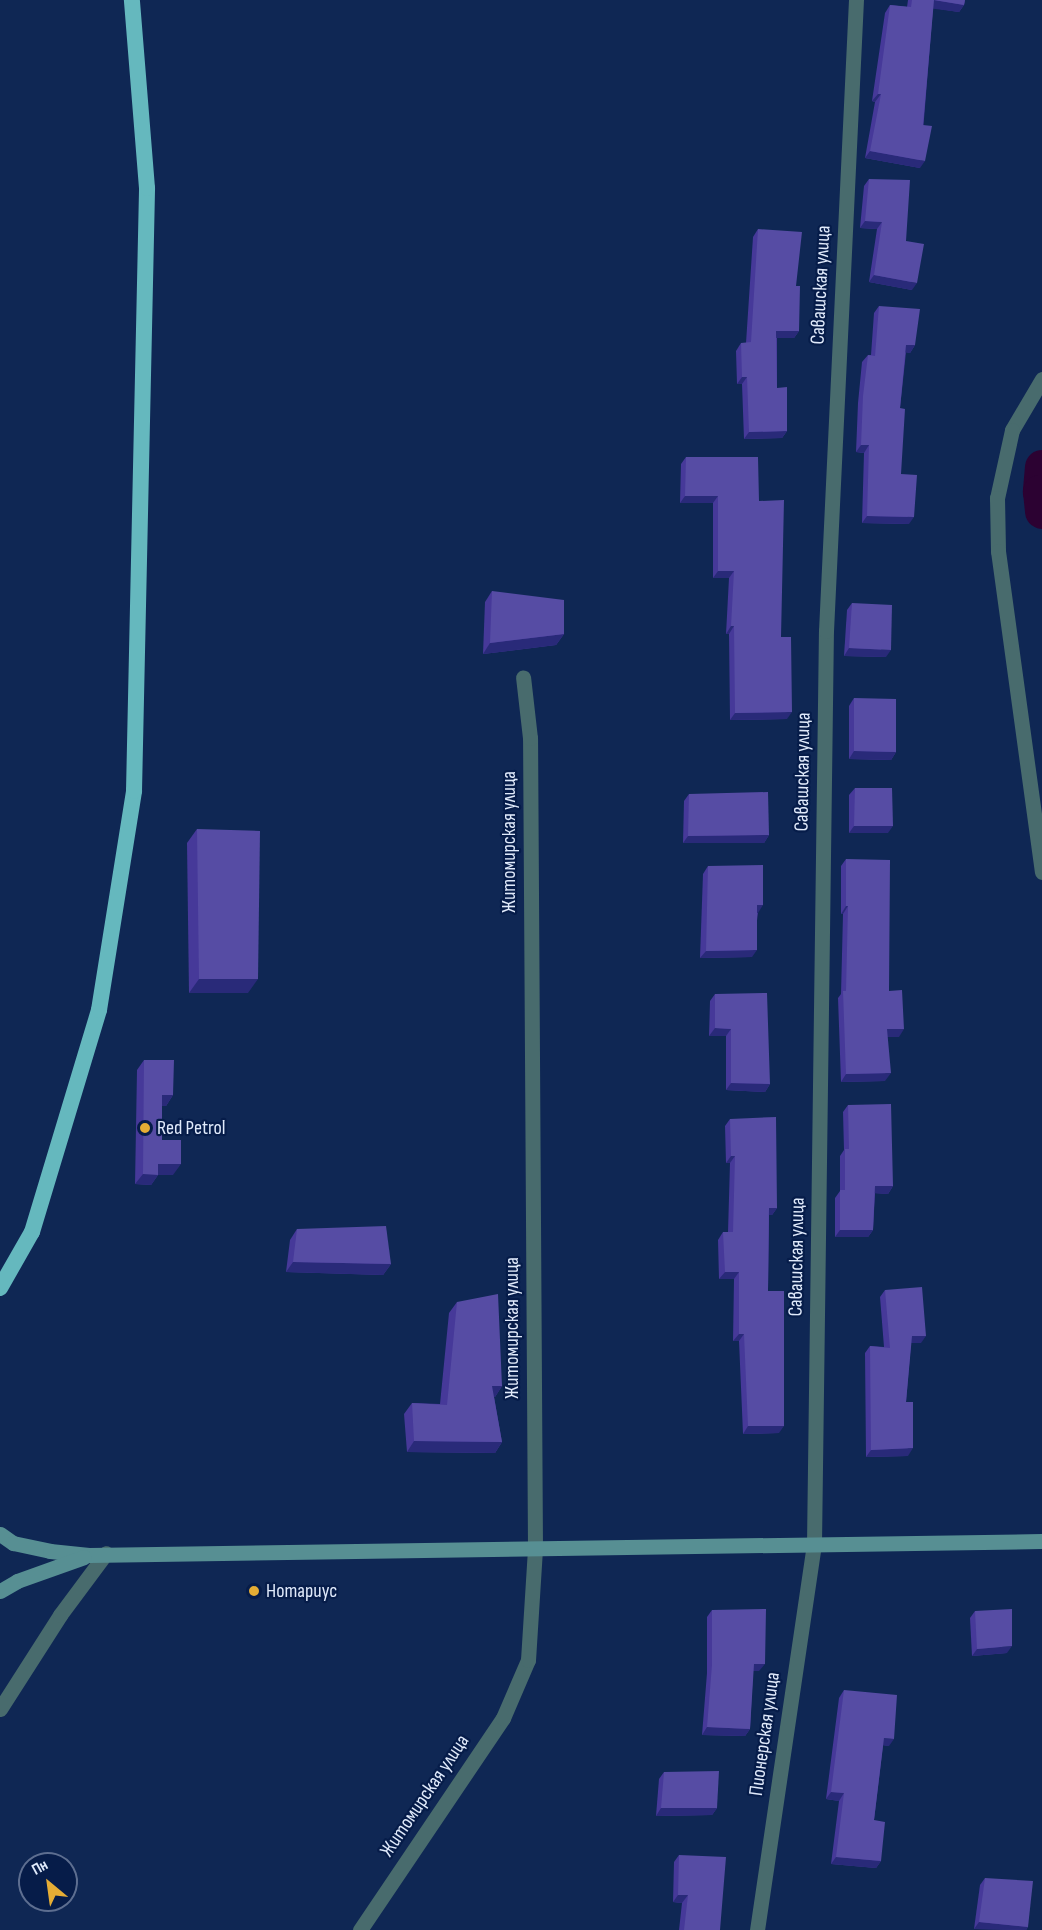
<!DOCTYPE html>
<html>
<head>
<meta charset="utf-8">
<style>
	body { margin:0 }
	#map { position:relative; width:1042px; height:1930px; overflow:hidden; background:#0f2754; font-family:"Sofia Sans Condensed",sans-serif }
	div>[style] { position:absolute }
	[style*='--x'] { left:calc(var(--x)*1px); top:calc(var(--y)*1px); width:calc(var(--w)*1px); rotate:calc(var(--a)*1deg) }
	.river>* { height:34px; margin:-17px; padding:0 17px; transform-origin:17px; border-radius:17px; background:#2c0232 }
	.minor>* { height:15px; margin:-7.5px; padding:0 7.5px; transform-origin:7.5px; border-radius:7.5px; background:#486b6d }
	.tertiary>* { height:15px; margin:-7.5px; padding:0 7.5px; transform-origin:7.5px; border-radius:7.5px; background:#486b6d }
	.secondary>* { height:15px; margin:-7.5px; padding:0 7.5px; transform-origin:7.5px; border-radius:7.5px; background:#578f93 }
	.trunk>* { height:16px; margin:-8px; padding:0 8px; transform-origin:8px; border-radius:8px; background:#65b8be }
	.wall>* { inset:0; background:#463999 }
	.shaded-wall>* { inset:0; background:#292a79 }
	.building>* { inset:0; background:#564ca4 }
	.dots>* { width:16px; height:16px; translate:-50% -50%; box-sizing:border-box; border:3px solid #061c49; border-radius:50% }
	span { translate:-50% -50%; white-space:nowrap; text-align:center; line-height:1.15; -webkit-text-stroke:4.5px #061c49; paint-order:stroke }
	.street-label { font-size:20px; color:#e0eafb }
	.poi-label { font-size:20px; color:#e0eafb }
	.left { translate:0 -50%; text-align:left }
	.north { position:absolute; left:18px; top:1852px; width:60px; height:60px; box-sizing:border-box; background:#061c49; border:2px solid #5d6e90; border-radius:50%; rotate:331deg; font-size:16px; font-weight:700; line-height:24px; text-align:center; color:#e0eafb }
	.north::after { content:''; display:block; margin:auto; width:21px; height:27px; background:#e5ad35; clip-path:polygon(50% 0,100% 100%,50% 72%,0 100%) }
</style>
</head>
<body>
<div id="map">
	<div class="river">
		<i style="--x:1042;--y:467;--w:25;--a:95"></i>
		<i style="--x:1040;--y:492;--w:20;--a:84"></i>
	</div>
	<div class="minor">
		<i style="--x:1042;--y:379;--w:59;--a:120.5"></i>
		<i style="--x:1012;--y:430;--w:70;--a:102.4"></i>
		<i style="--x:997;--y:498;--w:53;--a:88.9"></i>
		<i style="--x:998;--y:551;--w:324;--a:82.2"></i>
		<i style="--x:814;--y:1544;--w:913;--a:-89.25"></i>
		<i style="--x:826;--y:631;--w:632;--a:-87.28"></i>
		<i style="--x:0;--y:1709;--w:112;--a:-57.4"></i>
		<i style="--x:60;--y:1615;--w:77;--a:-53.4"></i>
		<i style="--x:360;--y:1930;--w:256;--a:-56"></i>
		<i style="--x:503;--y:1718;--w:63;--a:-66.7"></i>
		<i style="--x:528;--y:1660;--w:112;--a:-86.4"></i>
		<i style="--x:535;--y:1548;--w:810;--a:-90.35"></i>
		<i style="--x:530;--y:738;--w:61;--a:-96.5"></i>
	</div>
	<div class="tertiary">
		<i style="--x:757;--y:1930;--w:390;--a:-81.6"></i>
	</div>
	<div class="secondary">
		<i style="--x:0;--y:1534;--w:16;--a:35"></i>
		<i style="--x:13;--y:1543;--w:38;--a:12"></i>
		<i style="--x:50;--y:1551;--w:39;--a:6"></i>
		<i style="--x:89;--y:1555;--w:953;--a:-0.84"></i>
		<i style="--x:0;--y:1591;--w:20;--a:-30"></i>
		<i style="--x:17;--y:1581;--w:71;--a:-19.7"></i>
	</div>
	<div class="trunk">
		<i style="--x:0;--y:1288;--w:64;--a:-60.3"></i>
		<i style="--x:32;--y:1232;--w:232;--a:-73.2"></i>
		<i style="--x:99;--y:1010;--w:222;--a:-80.9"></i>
		<i style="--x:134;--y:791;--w:603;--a:-88.76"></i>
		<i style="--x:147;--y:188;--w:189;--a:-94.6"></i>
	</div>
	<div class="wall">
		<i style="clip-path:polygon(908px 0,965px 0,964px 5px,959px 12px,933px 8px,920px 168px,865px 158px,875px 102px,872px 101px,885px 13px,890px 5px,907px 7px)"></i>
		<i style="clip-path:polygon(869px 179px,906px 241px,912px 290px,869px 282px,877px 229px,860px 228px,864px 186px)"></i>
		<i style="clip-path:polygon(758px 229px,796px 286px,799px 331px,794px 338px,777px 338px,777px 388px,787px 431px,782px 438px,744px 439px,742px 384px,737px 384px,736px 351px,741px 343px,746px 343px,753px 237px)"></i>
		<i style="clip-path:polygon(879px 306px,915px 345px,910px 353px,906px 352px,900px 408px,901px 474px,909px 524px,862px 523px,864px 453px,856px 452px,858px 403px,862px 362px,868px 355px,871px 355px,874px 313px)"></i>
		<i style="clip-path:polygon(686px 457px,759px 501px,781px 637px,787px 719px,730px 720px,729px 634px,726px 634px,729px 578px,713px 578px,713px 503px,680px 503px,681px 464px)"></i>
		<i style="clip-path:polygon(492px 591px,564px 634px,556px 645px,483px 654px,485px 602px)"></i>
		<i style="clip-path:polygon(852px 603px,886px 657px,844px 656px,847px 610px)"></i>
		<i style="clip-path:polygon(854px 698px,896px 752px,891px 760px,849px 759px,849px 706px)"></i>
		<i style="clip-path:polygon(855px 788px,888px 833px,849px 833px,849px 795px)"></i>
		<i style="clip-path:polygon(689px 794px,769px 835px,764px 843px,683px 843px,684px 801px)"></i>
		<i style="clip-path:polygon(197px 829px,248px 993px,189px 993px,187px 843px)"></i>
		<i style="clip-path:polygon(846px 859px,889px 991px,899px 1037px,887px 1037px,885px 1081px,841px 1082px,838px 998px,841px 994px,843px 914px,841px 914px,841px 866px)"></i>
		<i style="clip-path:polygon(708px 866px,758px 913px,752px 957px,700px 958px,703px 874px)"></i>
		<i style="clip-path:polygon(715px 994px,770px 1084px,765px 1092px,726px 1090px,726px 1036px,709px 1036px,710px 1001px)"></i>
		<i style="clip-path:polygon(144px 1060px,173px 1095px,166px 1106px,162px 1106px,162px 1140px,173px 1175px,158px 1175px,151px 1185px,135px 1184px,137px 1070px)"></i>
		<i style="clip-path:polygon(848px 1105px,893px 1186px,888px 1194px,875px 1193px,873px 1230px,868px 1237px,835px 1237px,835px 1198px,840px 1191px,840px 1156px,844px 1150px,843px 1112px)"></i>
		<i style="clip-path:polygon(730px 1119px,777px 1208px,772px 1215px,769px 1215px,768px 1291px,779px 1433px,743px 1434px,739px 1341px,733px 1341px,734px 1279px,719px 1279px,718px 1240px,723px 1232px,728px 1232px,730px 1163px,726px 1163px,725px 1126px)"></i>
		<i style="clip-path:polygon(297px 1229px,391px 1264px,383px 1275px,286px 1272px,290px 1240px)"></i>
		<i style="clip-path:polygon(885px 1290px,921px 1343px,911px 1343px,906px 1402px,908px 1456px,866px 1457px,865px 1353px,870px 1346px,884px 1347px,880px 1297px)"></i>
		<i style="clip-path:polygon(457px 1302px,502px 1386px,495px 1397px,494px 1397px,502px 1442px,495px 1453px,407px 1452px,404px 1414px,412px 1403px,440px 1404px,449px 1313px)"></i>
		<i style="clip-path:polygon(712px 1610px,759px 1671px,753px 1671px,750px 1729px,745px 1736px,702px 1735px,707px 1673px,707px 1617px)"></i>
		<i style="clip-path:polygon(975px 1611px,1007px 1653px,972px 1656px,970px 1618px)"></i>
		<i style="clip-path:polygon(844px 1690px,889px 1746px,883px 1745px,874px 1820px,881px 1861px,876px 1868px,831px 1864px,839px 1801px,826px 1799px,839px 1698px)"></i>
		<i style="clip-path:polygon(664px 1772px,717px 1808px,712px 1815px,656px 1816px,659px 1779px)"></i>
		<i style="clip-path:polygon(679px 1855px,720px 1930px,679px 1930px,682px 1903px,673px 1902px,674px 1862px)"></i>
		<i style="clip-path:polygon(985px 1878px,1028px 1927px,1026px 1930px,974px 1929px,980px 1885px)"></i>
	</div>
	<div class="shaded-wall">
		<i style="clip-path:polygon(934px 0,964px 5px,959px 12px,928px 8px)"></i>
		<i style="clip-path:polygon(878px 94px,881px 94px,875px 102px,872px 101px)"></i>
		<i style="clip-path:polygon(870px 151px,925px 161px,920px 168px,865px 158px)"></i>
		<i style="clip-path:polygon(865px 221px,882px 222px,877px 229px,860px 228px)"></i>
		<i style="clip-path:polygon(874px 275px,917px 283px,912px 290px,869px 282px)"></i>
		<i style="clip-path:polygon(776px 331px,799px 331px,794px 338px,771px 338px)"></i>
		<i style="clip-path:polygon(906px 345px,915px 345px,910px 353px,901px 352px)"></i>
		<i style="clip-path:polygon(742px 377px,747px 377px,742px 384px,737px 384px)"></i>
		<i style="clip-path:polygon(787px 431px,782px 438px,744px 439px,749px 432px)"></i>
		<i style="clip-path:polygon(861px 445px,869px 445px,864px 453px,856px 452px)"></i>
		<i style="clip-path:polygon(685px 496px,718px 496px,713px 503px,680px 503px)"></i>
		<i style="clip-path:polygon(867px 516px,914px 517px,909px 524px,862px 523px)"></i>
		<i style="clip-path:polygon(718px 571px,734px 571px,729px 578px,713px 578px)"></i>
		<i style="clip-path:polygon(731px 626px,734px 626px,729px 634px,726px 634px)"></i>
		<i style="clip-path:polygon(564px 634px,556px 645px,483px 654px,490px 643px)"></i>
		<i style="clip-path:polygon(849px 648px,891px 650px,886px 657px,844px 656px)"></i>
		<i style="clip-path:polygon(792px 712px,787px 719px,730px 720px,735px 713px)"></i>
		<i style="clip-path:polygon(854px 751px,896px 752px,891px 760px,849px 759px)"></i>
		<i style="clip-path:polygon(854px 826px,893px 826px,888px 833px,849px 833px)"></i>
		<i style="clip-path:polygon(769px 835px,764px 843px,683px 843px,688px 836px)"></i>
		<i style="clip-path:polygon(757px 905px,763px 905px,758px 913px,752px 913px)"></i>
		<i style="clip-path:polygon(846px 906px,848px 906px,843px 914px,841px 914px)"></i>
		<i style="clip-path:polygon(757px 950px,752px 957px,700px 958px,706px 951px)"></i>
		<i style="clip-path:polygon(199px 979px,258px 979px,248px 993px,189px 993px)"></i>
		<i style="clip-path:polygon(715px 1028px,731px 1029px,726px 1036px,709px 1036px)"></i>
		<i style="clip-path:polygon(887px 1029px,904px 1029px,899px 1037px,881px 1037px)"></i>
		<i style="clip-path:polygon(891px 1073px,885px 1081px,841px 1082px,846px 1074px)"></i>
		<i style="clip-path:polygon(731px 1083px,770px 1084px,765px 1092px,726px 1090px)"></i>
		<i style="clip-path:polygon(162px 1095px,173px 1095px,166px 1106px,155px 1106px)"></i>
		<i style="clip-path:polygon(731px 1156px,735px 1156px,730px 1163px,726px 1163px)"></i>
		<i style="clip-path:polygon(158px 1164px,181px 1164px,173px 1175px,158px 1175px,151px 1185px,135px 1184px,143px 1174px)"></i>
		<i style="clip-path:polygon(875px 1186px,893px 1186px,888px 1194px,870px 1193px)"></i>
		<i style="clip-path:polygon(769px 1208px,777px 1208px,772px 1215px,764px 1215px)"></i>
		<i style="clip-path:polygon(840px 1230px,873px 1230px,868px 1237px,835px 1237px)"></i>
		<i style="clip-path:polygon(293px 1262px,391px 1264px,383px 1275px,286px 1272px)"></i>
		<i style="clip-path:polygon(725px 1272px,739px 1272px,734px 1279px,719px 1279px)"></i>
		<i style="clip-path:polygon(739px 1334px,744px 1334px,739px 1341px,733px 1341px)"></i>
		<i style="clip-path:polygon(912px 1336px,926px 1336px,921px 1343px,907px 1343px)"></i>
		<i style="clip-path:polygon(492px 1386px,502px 1386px,495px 1397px,484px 1397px)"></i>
		<i style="clip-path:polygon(748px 1426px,784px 1426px,779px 1433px,743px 1434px)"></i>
		<i style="clip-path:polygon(414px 1441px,502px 1442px,495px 1453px,407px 1452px)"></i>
		<i style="clip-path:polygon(913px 1448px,908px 1456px,866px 1457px,871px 1450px)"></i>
		<i style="clip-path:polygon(1012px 1646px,1007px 1653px,972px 1656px,977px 1649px)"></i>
		<i style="clip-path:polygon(754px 1664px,765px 1664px,759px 1671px,749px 1671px)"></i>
		<i style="clip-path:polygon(707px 1727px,750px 1729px,745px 1736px,702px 1735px)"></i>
		<i style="clip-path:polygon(884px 1738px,894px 1739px,889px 1746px,879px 1745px)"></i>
		<i style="clip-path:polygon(831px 1792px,844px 1793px,839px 1801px,826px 1799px)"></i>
		<i style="clip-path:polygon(661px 1808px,717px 1808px,712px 1815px,656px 1816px)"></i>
		<i style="clip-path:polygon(836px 1857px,881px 1861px,876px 1868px,831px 1864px)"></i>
		<i style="clip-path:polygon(678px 1895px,688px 1895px,682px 1903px,673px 1902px)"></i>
		<i style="clip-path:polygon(979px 1922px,1028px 1927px,1026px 1930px,974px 1929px)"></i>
	</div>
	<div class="building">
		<i style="clip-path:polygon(912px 0,965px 0,964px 5px,934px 0,923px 125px,932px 126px,925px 161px,870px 151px,881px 94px,878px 94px,890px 5px,911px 7px)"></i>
		<i style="clip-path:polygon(869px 179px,910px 180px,906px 241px,924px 244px,917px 283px,874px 275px,882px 222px,865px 221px)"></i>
		<i style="clip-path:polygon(758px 229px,802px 232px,796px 286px,800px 286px,799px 331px,776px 331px,777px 388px,787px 387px,787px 431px,749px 432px,747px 377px,742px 377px,741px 343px,751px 342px)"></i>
		<i style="clip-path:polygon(879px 306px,920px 309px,915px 345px,906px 345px,900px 408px,905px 409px,901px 474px,917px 475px,914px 517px,867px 516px,869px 445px,861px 445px,863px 396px,868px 355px,875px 356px)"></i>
		<i style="clip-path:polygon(686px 457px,758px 457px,759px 501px,784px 500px,781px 637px,791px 637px,792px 712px,735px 713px,734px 626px,731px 626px,734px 571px,718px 571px,718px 496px,685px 496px)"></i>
		<i style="clip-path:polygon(492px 591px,564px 600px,564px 634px,490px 643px)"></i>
		<i style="clip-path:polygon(852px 603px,892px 605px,891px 650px,849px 648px)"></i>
		<i style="clip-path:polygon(854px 698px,896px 699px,896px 752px,854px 751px)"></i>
		<i style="clip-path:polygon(855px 788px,892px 788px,893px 826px,854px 826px)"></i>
		<i style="clip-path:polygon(768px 792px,769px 835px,688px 836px,689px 794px)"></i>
		<i style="clip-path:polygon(197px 829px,260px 831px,258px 979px,199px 979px)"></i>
		<i style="clip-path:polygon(846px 859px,890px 860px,889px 991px,902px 990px,904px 1029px,887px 1029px,891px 1073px,846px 1074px,843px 991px,846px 991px,848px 906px,846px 906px)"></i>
		<i style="clip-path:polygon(763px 865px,763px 905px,757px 905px,757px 950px,706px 951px,708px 866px)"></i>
		<i style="clip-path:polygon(767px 993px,770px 1084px,731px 1083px,731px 1029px,715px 1028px,715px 994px)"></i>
		<i style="clip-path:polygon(144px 1060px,174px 1060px,173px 1095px,162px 1095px,162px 1140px,181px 1140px,181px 1164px,158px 1164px,158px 1175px,143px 1174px)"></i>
		<i style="clip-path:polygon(891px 1104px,893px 1186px,875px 1186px,873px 1230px,840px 1230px,840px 1190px,845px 1190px,845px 1149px,849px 1149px,848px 1105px)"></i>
		<i style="clip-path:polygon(776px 1117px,777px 1208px,769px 1208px,768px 1291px,784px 1291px,784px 1426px,748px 1426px,744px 1334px,739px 1334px,739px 1272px,725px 1272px,723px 1232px,733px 1232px,735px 1156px,731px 1156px,730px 1119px)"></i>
		<i style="clip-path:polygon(386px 1226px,391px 1264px,293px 1262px,297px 1229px)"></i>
		<i style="clip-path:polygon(922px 1287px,926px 1336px,912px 1336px,906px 1402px,913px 1402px,913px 1448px,871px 1450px,870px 1346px,890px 1348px,885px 1290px)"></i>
		<i style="clip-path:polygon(498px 1294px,502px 1386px,492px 1386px,502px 1442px,414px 1441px,412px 1403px,447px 1405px,457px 1302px)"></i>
		<i style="clip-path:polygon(766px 1609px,765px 1664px,754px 1664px,750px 1729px,707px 1727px,712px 1665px,712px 1610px)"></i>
		<i style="clip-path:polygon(1012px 1609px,1012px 1646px,977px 1649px,975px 1611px)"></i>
		<i style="clip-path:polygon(844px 1690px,897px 1695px,894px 1739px,884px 1738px,874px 1820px,885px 1822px,881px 1861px,836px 1857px,844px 1793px,831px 1792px)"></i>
		<i style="clip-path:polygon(719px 1771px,717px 1808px,661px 1808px,664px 1772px)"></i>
		<i style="clip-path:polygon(679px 1855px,726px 1857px,720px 1930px,684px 1930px,688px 1895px,678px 1895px)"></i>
		<i style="clip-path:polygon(985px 1878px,1033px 1881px,1028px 1927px,979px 1922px)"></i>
	</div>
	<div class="dots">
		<i style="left:145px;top:1128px;background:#e5ad35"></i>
		<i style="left:254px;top:1591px;background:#e5ad35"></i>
	</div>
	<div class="street-label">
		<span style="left:821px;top:285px;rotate:-87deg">Савашская улица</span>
		<span style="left:803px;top:772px;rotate:-89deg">Савашская улица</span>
		<span style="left:509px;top:842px;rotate:-90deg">Житомирская улица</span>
		<span style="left:797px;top:1257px;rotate:-89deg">Савашская улица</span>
		<span style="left:512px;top:1328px;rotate:-90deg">Житомирская улица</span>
		<span style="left:765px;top:1734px;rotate:-82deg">Пионерская улица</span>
		<span style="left:425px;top:1796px;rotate:-56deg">Житомирская улица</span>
	</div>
	<div class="poi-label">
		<span class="left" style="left:157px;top:1128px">Red Petrol</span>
		<span class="left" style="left:266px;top:1591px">Нотариус</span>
	</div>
	<div class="north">Пн</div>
</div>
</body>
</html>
